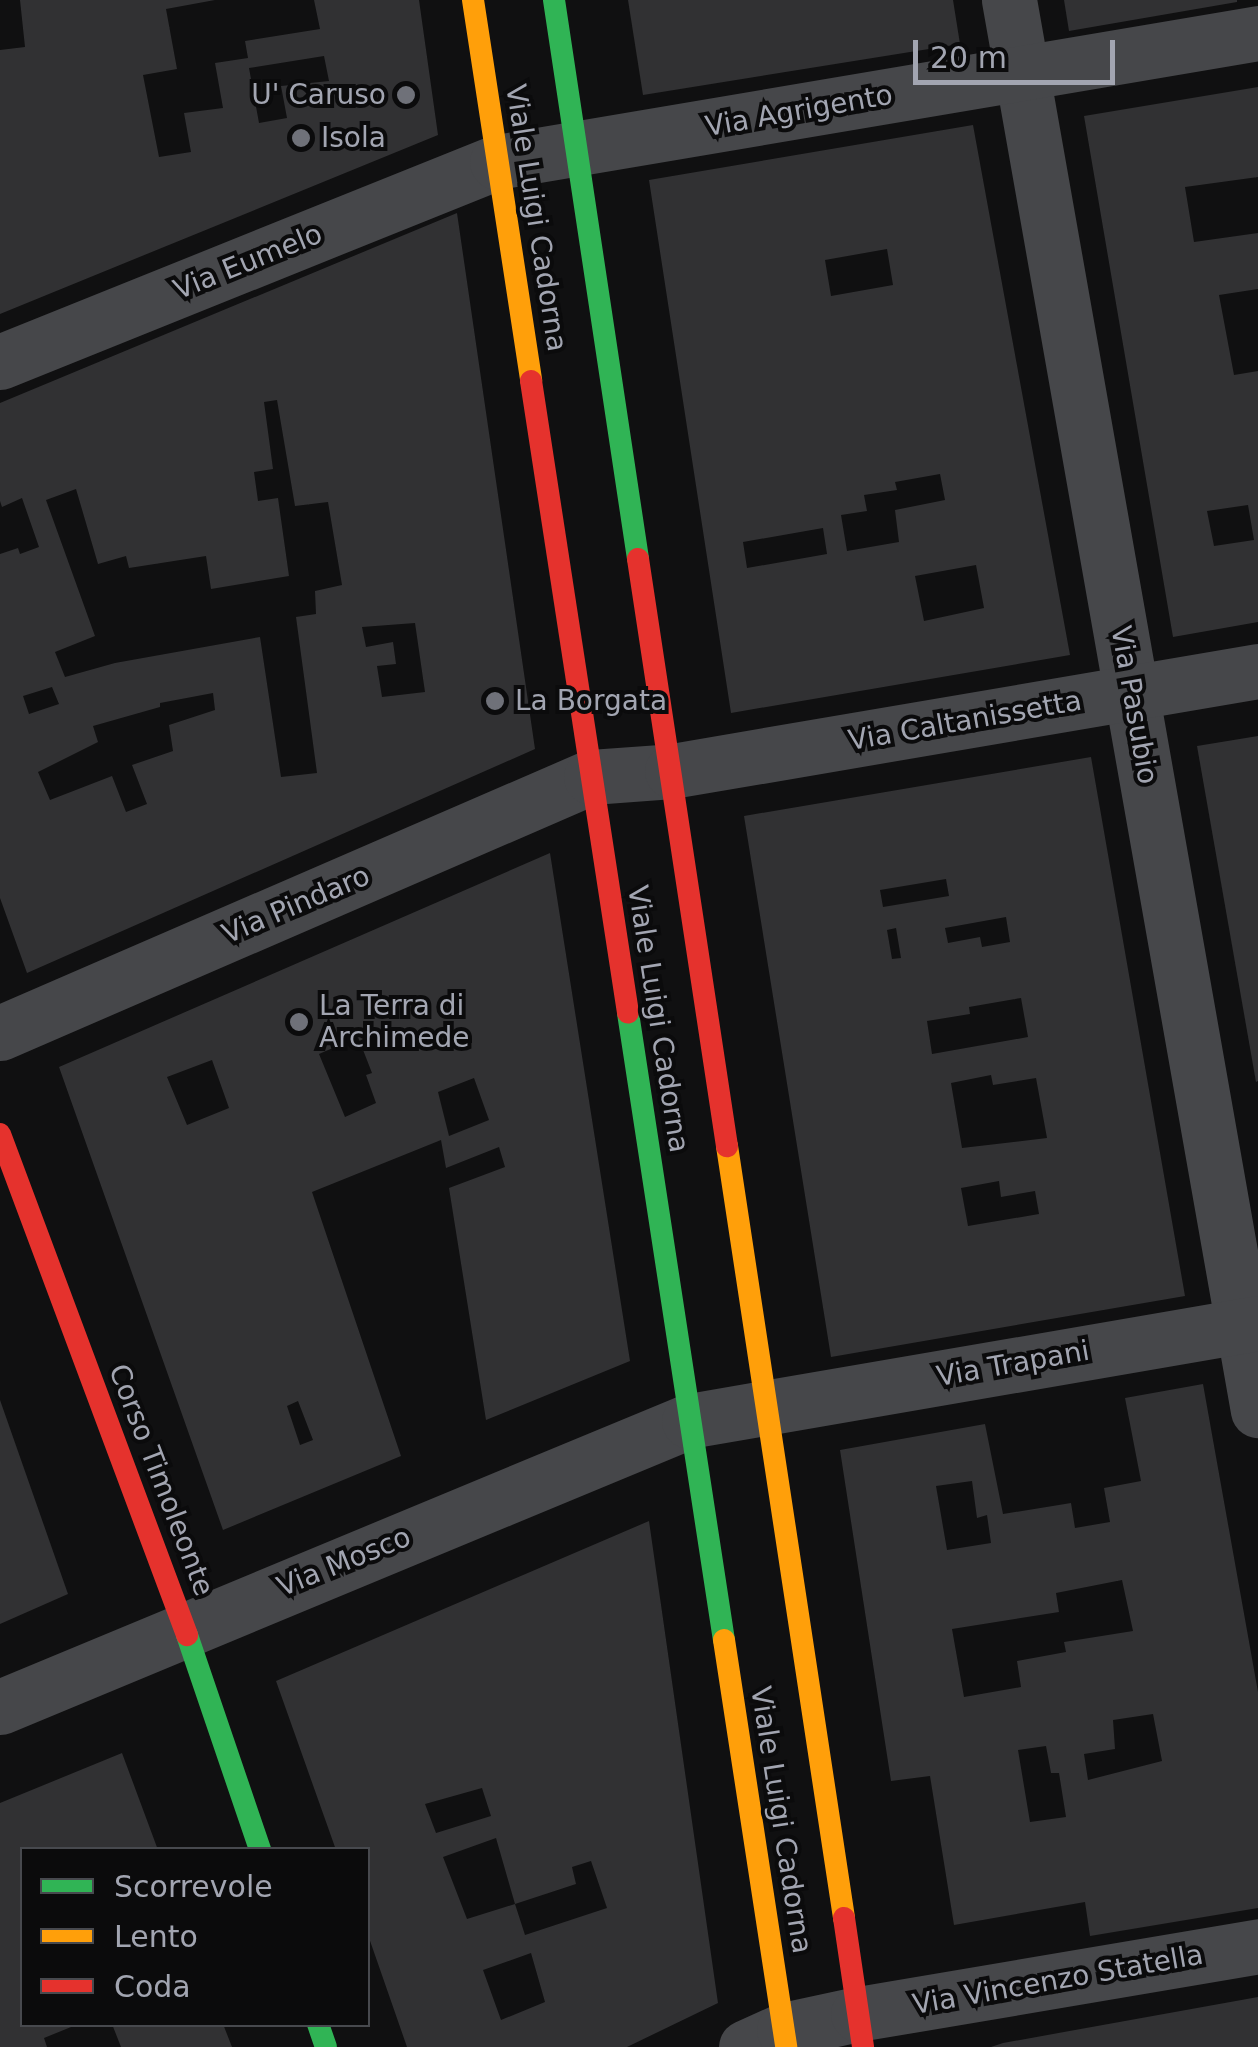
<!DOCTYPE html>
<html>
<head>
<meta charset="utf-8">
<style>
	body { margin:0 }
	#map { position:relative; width:1258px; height:2047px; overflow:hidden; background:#101011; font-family:"DejaVu Sans",sans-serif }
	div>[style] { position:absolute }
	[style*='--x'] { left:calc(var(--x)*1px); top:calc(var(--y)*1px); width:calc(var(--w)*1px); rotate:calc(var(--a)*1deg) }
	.building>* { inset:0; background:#313133 }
	.street>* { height:55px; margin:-27.5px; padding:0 27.5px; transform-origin:27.5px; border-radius:27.5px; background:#46474a }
	.fast>* { height:22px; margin:-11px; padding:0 11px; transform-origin:11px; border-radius:11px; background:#30b455 }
	.slow>* { height:22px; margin:-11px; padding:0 11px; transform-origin:11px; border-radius:11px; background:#ff9f0a }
	.jam>* { height:22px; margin:-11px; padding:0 11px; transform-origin:11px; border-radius:11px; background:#e5322d }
	.dots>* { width:28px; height:28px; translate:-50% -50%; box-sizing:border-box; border:5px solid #0b0b0c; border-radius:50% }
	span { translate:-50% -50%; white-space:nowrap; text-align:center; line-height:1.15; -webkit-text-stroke:8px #0b0b0c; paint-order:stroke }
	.poi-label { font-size:28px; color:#a2a5b1 }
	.right { translate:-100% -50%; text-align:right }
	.left { translate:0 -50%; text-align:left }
	.street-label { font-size:28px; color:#a2a5b1 }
	.legend { position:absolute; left:20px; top:1847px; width:350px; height:180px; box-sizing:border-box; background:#0b0b0c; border:2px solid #47494e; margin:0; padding:12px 18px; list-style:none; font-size:30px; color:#a2a5b1 }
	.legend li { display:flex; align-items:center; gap:20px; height:50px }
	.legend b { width:50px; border:2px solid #47494e }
	.scale { position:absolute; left:913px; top:40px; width:202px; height:45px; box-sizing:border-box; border:5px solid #a2a5b1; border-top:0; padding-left:12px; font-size:30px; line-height:35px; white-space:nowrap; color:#a2a5b1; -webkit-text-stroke:8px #0b0b0c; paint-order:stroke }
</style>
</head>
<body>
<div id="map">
	<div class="building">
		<i style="clip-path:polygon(evenodd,20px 0,215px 0,166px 9px,177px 69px,143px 75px,159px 157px,191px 152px,184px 113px,223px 108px,215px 63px,248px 58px,245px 41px,320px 29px,314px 0,419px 0,438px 135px,0 314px,0 50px,25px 47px,20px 0,324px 56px,329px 81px,281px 86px,287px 118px,259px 123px,249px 68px,324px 56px)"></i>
		<i style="clip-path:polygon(628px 0,953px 0,960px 44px,643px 95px)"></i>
		<i style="clip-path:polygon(1064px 0,1237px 0,1237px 2px,1069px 31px)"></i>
		<i style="clip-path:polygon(evenodd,1258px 87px,1258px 177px,1185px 187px,1194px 242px,1258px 233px,1258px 289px,1219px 295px,1234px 375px,1258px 371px,1258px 622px,1173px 637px,1084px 116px,1258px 87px,1248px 505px,1254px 540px,1214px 546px,1207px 511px,1248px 505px)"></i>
		<i style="clip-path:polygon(evenodd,973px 125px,1070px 655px,731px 713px,649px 180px,973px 125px,887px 249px,893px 285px,831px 296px,825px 260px,887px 249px,973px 125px,940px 474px,945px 500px,895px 510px,899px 542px,847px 551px,841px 515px,867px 511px,864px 495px,897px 490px,895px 482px,940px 474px,973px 125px,823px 528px,827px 554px,747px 568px,743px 542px,823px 528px,973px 125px,976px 565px,984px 608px,924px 621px,915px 576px,976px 565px)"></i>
		<i style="clip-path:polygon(evenodd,457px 213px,535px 749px,27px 973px,0 898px,0 554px,18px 548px,20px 554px,39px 547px,22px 498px,2px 507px,0 501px,0 403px,457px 213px,277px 400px,295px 506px,328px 502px,342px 585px,315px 591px,316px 614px,296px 617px,317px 773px,281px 777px,260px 637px,115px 663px,65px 677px,55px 652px,95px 636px,46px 500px,76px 489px,98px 564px,126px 556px,129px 568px,206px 556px,211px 589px,289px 576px,278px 498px,258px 501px,254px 472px,273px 469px,264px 402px,277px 400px,457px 213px,415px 623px,425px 692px,382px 697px,377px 666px,396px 664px,393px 642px,366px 647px,362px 627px,415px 623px,457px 213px,52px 687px,59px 704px,29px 714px,23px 696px,52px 687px,457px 213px,213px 693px,215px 710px,169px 725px,173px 751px,132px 765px,147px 804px,126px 812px,112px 776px,50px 800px,38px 772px,98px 742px,93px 726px,160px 707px,160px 703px,213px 693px)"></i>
		<i style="clip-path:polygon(1258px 736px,1258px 1081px,1256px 1082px,1197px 746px)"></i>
		<i style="clip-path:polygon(evenodd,1091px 757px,1185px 1296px,831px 1357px,744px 816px,1091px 757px,946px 879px,949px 896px,883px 907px,880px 890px,946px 879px,1091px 757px,1006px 917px,1010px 942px,982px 947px,980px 937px,948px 943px,945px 928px,1006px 917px,1091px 757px,896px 928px,901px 958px,892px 959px,887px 930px,896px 928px,1091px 757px,1021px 998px,1028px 1037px,932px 1054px,927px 1021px,970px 1014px,969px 1007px,1021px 998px,1091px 757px,991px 1075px,993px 1085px,1036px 1078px,1047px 1138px,962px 1148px,951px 1083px,991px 1075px,1091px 757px,999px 1181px,1001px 1197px,1035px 1191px,1039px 1214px,968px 1226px,961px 1188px,999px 1181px)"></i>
		<i style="clip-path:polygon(evenodd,550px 853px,630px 1361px,486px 1420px,449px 1188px,505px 1167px,499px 1147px,446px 1168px,441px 1140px,312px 1192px,401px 1456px,223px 1530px,59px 1067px,550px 853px,358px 1037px,372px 1073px,366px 1075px,376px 1103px,345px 1117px,319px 1054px,358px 1037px,550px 853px,212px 1060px,229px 1108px,187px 1125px,167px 1077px,212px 1060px,550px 853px,474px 1078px,489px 1120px,449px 1136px,438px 1092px,474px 1078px,550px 853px,298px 1401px,313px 1440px,300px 1445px,287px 1406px,298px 1401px)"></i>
		<i style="clip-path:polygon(evenodd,1203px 1384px,1258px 1692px,1258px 1908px,1090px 1936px,1085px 1902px,954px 1925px,930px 1776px,891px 1781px,840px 1450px,985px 1424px,1003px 1514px,1071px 1503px,1075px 1528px,1110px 1522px,1104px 1488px,1141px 1481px,1125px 1398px,1203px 1384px,972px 1481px,977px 1518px,987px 1515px,991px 1543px,947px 1550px,936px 1486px,972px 1481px,1203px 1384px,1122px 1580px,1133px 1631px,1064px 1642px,1066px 1652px,1017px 1661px,1021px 1687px,964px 1697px,952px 1629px,1059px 1612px,1056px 1593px,1122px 1580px,1203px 1384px,1153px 1714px,1162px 1761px,1088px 1780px,1084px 1754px,1115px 1749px,1113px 1720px,1153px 1714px,1203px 1384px,1046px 1746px,1051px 1773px,1059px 1773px,1066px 1817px,1030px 1822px,1018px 1750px,1046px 1746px)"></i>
		<i style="clip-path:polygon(0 1400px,68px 1594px,0 1624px)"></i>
		<i style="clip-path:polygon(evenodd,649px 1521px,718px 2003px,627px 2047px,407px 2047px,368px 1935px,368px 1850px,336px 1850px,276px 1681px,649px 1521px,482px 1788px,491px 1816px,436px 1833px,425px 1804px,482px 1788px,649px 1521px,496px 1838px,515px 1904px,576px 1884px,572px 1867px,591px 1861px,607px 1908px,525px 1935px,515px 1904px,467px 1919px,443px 1857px,496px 1838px,649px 1521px,531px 1953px,545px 2002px,501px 2020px,483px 1970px,531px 1953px)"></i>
		<i style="clip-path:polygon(122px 1753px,158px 1850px,22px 1850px,22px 2024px,76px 2025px,44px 2038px,47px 2047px,0 2047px,0 1803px)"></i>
		<i style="clip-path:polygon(1258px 1997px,1258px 2047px,991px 2047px,1003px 2043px)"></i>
		<i style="clip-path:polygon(112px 2024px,223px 2024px,232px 2047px,121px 2047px)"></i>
	</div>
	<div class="street">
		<i style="--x:1009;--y:0;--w:1432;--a:79.99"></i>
		<i style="--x:0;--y:362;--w:536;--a:-21.92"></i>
		<i style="--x:497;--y:162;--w:772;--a:-9.62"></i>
		<i style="--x:0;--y:1033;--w:644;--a:-23.42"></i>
		<i style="--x:591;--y:777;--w:81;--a:-4.2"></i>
		<i style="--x:672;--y:771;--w:594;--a:-9.68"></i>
		<i style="--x:0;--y:1707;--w:746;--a:-22.54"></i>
		<i style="--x:689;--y:1421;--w:577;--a:-9.77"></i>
		<i style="--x:746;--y:2047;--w:42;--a:-24.1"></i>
		<i style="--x:784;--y:2030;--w:76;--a:-12.2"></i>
		<i style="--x:858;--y:2014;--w:406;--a:-9.6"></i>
	</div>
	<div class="fast">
		<i style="--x:554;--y:0;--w:565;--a:81.45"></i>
		<i style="--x:628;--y:1013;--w:634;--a:81.3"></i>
		<i style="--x:187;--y:1635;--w:227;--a:71.2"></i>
		<i style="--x:318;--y:2024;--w:24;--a:71"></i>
	</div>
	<div class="slow">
		<i style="--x:473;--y:0;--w:385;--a:81.3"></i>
		<i style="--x:727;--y:1146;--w:781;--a:81.38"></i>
		<i style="--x:724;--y:1640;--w:412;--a:81.3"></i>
	</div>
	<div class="jam">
		<i style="--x:531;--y:381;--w:639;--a:81.27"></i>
		<i style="--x:638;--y:559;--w:594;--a:81.38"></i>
		<i style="--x:0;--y:1134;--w:535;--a:69.53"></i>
		<i style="--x:844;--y:1918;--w:130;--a:81.6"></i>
	</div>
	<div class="dots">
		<i style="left:406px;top:95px;background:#6f7179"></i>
		<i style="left:301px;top:138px;background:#6f7179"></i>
		<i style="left:495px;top:701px;background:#6f7179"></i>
		<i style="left:299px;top:1022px;background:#6f7179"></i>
	</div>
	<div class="poi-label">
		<span class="right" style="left:386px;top:95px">U' Caruso</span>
		<span class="left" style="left:321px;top:138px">Isola</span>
		<span class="left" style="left:515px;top:701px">La Borgata</span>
		<span class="left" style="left:319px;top:1022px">La Terra di<br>Archimede</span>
	</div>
	<div class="street-label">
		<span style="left:799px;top:111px;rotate:-10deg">Via Agrigento</span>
		<span style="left:536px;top:218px;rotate:81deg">Viale Luigi Cadorna</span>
		<span style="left:248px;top:262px;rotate:-22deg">Via Eumelo</span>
		<span style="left:1134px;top:705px;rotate:80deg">Via Pasubio</span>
		<span style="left:965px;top:721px;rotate:-10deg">Via Caltanissetta</span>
		<span style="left:296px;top:905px;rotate:-23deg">Via Pindaro</span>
		<span style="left:658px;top:1019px;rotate:81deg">Viale Luigi Cadorna</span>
		<span style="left:1013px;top:1364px;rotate:-10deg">Via Trapani</span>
		<span style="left:161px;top:1480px;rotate:69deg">Corso Timoleonte</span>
		<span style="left:344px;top:1562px;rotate:-22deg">Via Mosco</span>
		<span style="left:781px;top:1820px;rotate:81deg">Viale Luigi Cadorna</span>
		<span style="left:1058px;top:1980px;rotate:-10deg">Via Vincenzo Statella</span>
	</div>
	<ul class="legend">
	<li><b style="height:12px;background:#30b455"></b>Scorrevole</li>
	<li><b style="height:12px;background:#ff9f0a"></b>Lento</li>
	<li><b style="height:12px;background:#e5322d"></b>Coda</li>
	</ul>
	<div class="scale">20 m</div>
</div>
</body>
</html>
